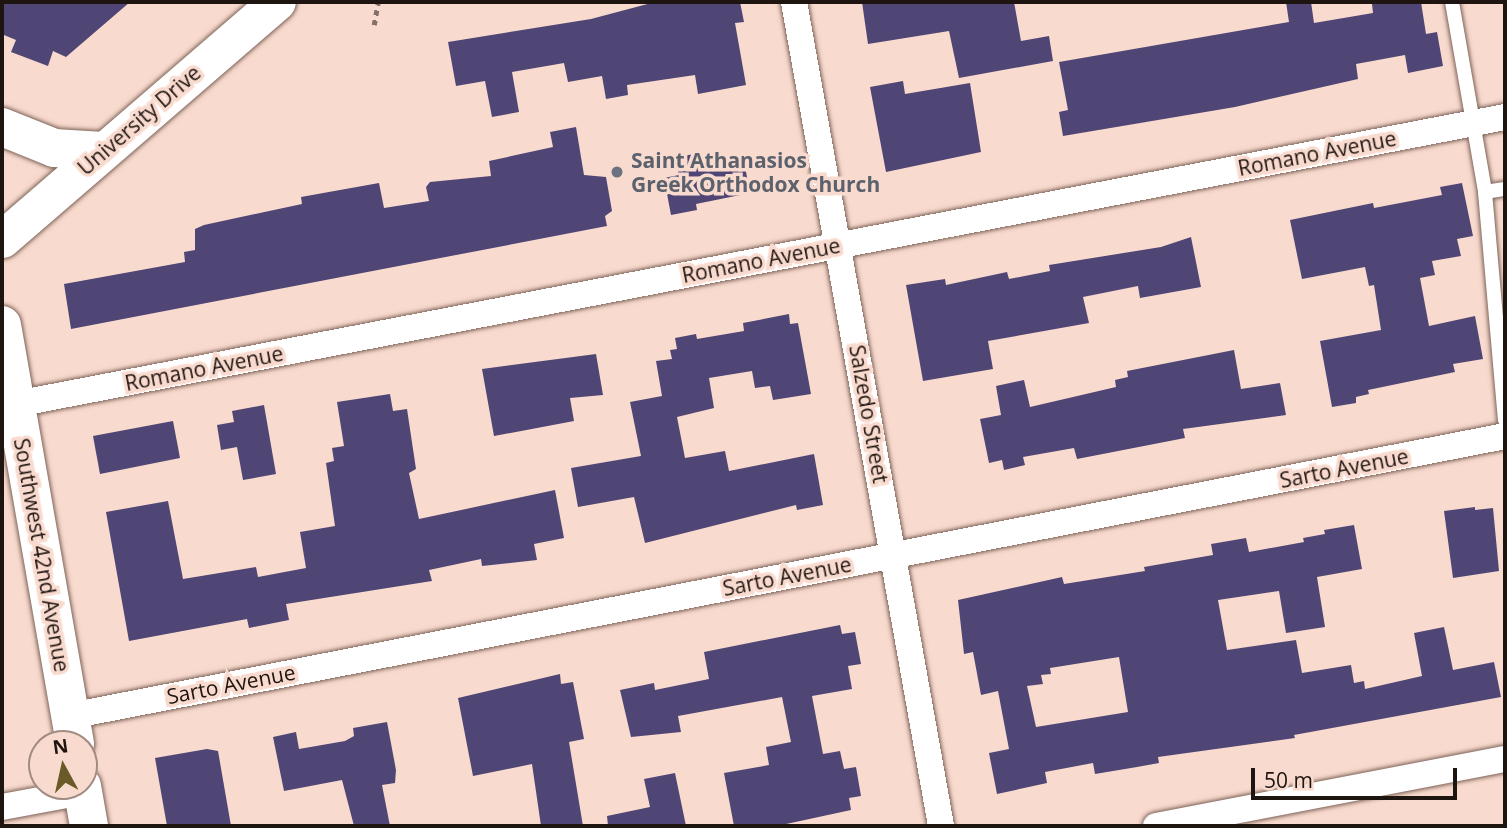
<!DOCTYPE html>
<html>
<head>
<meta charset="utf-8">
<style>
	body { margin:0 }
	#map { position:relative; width:1507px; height:828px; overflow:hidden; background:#f9dace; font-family:"Open Sans",sans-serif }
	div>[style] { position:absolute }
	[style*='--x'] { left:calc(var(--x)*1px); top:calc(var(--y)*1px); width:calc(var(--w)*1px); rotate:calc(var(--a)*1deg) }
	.building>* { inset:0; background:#4f4675 }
	.path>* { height:4.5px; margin-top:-2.25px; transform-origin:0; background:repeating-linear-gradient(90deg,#857169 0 5px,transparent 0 10px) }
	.roads { filter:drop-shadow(0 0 2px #7d6358) drop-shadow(0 0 2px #7d6358) }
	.lane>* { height:14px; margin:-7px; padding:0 7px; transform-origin:7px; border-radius:7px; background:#fff }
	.street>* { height:26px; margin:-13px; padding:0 13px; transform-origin:13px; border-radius:13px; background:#fff }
	.secondary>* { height:37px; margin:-18.5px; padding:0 18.5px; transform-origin:18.5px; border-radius:18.5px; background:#fff }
	.primary>* { height:38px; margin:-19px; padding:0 19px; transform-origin:19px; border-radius:19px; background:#fff }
	.dots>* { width:19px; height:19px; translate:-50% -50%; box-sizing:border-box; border:4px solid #f9dace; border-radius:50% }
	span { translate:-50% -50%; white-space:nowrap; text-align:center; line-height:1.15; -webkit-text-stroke:7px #f9dace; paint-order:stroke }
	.street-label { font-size:21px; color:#1e1410 }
	.worship-label { font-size:21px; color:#5b616d; font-weight:700 }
	.left { translate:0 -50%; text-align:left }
	.frame { position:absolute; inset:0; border:4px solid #1e1410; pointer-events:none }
	.north { position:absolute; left:28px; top:730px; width:70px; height:70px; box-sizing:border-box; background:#f9dace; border:2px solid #a18b82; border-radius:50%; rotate:352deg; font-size:19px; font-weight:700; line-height:28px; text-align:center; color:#1e1410 }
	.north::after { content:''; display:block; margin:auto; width:24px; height:32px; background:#695a27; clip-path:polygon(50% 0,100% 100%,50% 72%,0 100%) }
	.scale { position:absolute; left:1251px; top:768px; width:206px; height:32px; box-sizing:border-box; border:4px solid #1e1410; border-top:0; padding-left:9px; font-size:21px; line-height:24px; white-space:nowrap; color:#1e1410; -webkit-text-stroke:5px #f9dace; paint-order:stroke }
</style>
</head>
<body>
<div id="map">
	<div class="building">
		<i style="clip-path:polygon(2px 2px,130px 2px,66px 57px,53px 51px,48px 66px,11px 52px,16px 40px,4px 35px)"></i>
		<i style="clip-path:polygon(655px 2px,740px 2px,744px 22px,735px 23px,746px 85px,698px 94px,695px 75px,627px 85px,628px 95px,606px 99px,602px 76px,568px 82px,564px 63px,512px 72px,519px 112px,492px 117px,485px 81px,456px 86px,448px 42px,591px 19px)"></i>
		<i style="clip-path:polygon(862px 2px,1014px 2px,1021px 41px,1049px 36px,1053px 61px,959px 78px,949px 31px,868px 44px)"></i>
		<i style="clip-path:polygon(1286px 2px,1311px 2px,1314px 23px,1373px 13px,1372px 4px,1421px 2px,1426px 34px,1437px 32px,1443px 66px,1408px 73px,1405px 55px,1356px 64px,1358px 79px,1235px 107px,1063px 136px,1059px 112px,1068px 110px,1059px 62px,1289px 22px)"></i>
		<i style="clip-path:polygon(903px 81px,905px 94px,970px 83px,981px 152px,886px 172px,870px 87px)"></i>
		<i style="clip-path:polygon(576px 127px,584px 175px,606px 177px,612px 211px,605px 216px,607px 226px,71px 329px,64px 284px,185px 262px,184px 252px,195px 250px,195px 229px,204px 225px,302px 204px,301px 197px,379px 183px,384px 208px,429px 201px,426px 187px,430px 182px,491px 176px,489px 161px,553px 147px,550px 132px)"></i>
		<i style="clip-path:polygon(701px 153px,703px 164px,743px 156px,750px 193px,696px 204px,697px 210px,671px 215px,664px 178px,679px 175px,676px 157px)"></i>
		<i style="clip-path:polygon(1462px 183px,1473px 236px,1457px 239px,1461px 256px,1432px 261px,1435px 275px,1420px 278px,1429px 326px,1475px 316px,1483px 359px,1453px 364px,1455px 372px,1368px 390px,1369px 394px,1356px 397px,1356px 403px,1332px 407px,1320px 341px,1381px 330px,1374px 285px,1369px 286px,1365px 267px,1302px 279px,1290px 220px,1373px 203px,1374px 208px,1442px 195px,1440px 187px)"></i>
		<i style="clip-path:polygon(1191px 237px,1201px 287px,1140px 298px,1138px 286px,1083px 297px,1089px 323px,988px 341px,993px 369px,923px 381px,906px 285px,945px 279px,946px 285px,1007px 272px,1009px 279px,1050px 271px,1049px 265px,1161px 247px)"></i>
		<i style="clip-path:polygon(789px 314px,790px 324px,798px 323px,811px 394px,773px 400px,770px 386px,755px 388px,752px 371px,709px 378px,714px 408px,677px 417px,685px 458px,725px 451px,729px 471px,814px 454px,823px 505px,797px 510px,796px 505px,645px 543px,634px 497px,578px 507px,571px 468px,641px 456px,630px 402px,662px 396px,656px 361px,672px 359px,670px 350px,677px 349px,675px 338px,696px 334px,697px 339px,744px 331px,743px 323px)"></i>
		<i style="clip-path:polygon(1234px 350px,1241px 389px,1280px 383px,1286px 415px,1183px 429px,1185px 438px,1077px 459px,1074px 448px,1023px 457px,1025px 465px,1004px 470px,1002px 460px,989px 463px,980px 419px,1001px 415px,996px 386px,1024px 380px,1030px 407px,1116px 387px,1115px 380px,1128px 377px,1127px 371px)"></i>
		<i style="clip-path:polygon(596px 354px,603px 395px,570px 398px,574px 421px,494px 436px,482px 369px)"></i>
		<i style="clip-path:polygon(390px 394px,393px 411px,407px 409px,416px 469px,409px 473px,419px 519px,555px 490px,564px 538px,534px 544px,537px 560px,482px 566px,481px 559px,429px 570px,432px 581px,286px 604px,289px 620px,249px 628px,247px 619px,129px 641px,106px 512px,168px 501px,183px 579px,256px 567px,258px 577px,306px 568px,300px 532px,335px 526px,326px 463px,334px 461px,332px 448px,344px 446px,337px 402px)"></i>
		<i style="clip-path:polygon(264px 405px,276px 474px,243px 480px,237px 447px,221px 450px,217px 425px,234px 422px,232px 411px)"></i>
		<i style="clip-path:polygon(173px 421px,180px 458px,100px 474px,93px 436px)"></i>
		<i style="clip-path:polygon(1475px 507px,1475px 510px,1493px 508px,1499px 571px,1453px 578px,1444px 511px)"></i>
		<i style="clip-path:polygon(evenodd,1354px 525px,1362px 569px,1317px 577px,1325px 627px,1286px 633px,1279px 591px,1218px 600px,1227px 650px,1296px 640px,1302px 673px,1351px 665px,1354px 683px,1364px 681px,1365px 689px,1422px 676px,1414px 633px,1444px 627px,1453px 670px,1494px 662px,1501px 697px,1294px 735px,1295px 738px,1158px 757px,1159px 763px,1137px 767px,1095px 774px,1093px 763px,1045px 772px,1047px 783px,997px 794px,989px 753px,1009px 749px,998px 691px,981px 695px,973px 652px,964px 654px,958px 600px,1062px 577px,1064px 584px,1145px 571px,1144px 567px,1213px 555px,1211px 544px,1246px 538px,1249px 552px,1304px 542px,1303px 538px,1325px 534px,1324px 530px,1354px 525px,1119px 657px,1128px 712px,1036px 727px,1027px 686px,1043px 684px,1041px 675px,1051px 674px,1050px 668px,1119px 657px)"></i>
		<i style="clip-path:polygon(840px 625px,842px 634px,855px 632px,861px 664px,848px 666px,852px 689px,812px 696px,823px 754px,840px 751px,844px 769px,856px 767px,861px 796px,849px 798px,851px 810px,777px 826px,734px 826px,724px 773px,769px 765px,766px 747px,791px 742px,782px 697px,678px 716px,681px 732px,631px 737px,620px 690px,654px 683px,655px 690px,709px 679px,704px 652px)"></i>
		<i style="clip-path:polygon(560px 674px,561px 684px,573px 682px,584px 739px,569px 742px,583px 826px,541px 826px,532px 764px,473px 776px,458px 698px)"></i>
		<i style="clip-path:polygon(387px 722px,396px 770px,395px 783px,382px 785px,390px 826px,354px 826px,342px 780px,284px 791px,273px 737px,296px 732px,299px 749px,345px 741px,354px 736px,353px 728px)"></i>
		<i style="clip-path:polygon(207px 749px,218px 751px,231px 826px,167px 826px,155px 758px)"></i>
		<i style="clip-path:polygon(675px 773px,686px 826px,608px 826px,607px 816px,650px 807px,644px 779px)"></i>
	</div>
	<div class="path">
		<i style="--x:374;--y:25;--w:23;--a:-80"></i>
	</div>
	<div class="roads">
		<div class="lane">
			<i style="--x:1452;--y:2;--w:193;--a:80.1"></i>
			<i style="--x:1485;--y:192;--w:229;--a:85"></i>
			<i style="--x:1485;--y:192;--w:20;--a:-9"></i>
		</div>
		<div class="street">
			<i style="--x:794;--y:2;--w:837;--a:79.88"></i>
			<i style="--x:16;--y:404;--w:1516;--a:-10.91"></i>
			<i style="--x:70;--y:716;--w:1462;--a:-11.04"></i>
			<i style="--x:2;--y:807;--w:82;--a:-10.5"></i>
			<i style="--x:1156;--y:826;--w:355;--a:-10.9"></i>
		</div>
		<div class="secondary">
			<i style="--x:2;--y:239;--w:363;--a:-40.8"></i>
		</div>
		<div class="primary">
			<i style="--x:2;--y:127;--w:56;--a:22"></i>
			<i style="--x:54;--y:148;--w:49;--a:3.5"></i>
			<i style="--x:2;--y:325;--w:425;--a:80.1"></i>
			<i style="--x:82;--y:786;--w:41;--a:80.1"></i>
		</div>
	</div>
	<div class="dots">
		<i style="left:617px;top:172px;background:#6b7280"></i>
	</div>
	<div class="street-label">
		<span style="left:139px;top:120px;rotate:-41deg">University Drive</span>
		<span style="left:1317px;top:153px;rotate:-11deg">Romano Avenue</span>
		<span style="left:761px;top:260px;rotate:-11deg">Romano Avenue</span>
		<span style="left:204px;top:368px;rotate:-11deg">Romano Avenue</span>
		<span style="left:869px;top:414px;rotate:80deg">Salzedo Street</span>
		<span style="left:1344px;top:468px;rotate:-11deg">Sarto Avenue</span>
		<span style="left:42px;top:555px;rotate:80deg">Southwest 42nd Avenue</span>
		<span style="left:787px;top:576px;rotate:-11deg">Sarto Avenue</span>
		<span style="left:231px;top:684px;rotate:-11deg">Sarto Avenue</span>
	</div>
	<div class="worship-label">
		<span class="left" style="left:631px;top:172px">Saint Athanasios<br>Greek Orthodox Church</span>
	</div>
	<div class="frame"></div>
	<div class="north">N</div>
	<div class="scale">50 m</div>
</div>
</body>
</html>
